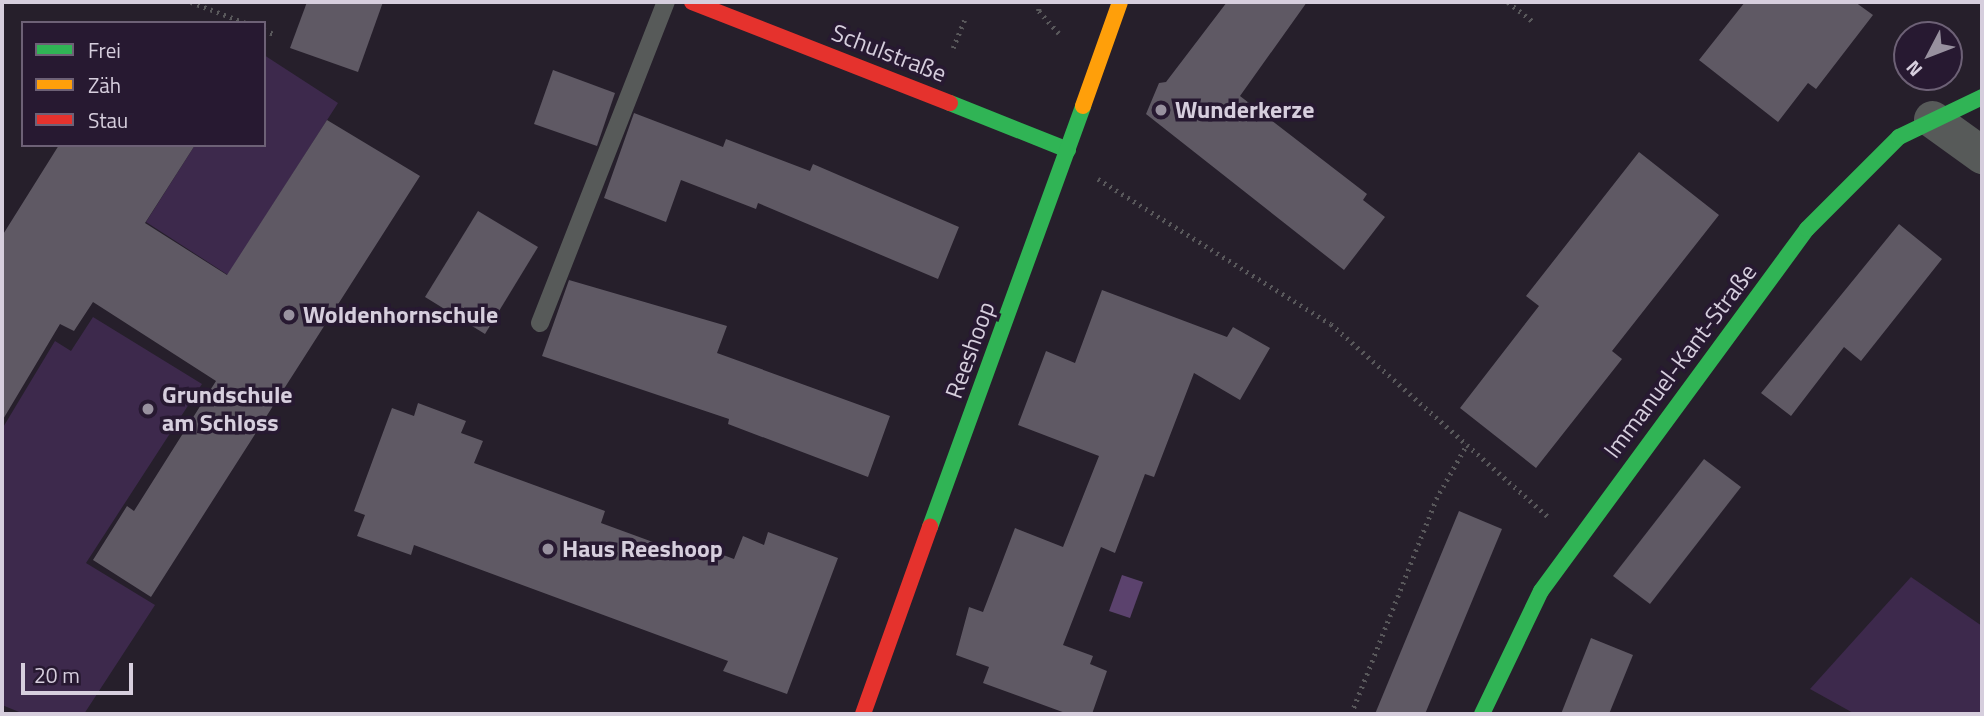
<!DOCTYPE html>
<html>
<head>
<meta charset="utf-8">
<style>
	body { margin:0 }
	#map { position:relative; width:1984px; height:716px; overflow:hidden; background:#261f2b; font-family:"Titillium Web",sans-serif }
	div>[style] { position:absolute }
	[style*='--x'] { left:calc(var(--x)*1px); top:calc(var(--y)*1px); width:calc(var(--w)*1px); rotate:calc(var(--a)*1deg) }
	.green>* { inset:0; background:#3d294c }
	.water>* { inset:0; background:#5b426d }
	.building>* { inset:0; background:#5f5964 }
	.path>* { height:4.5px; margin-top:-2.25px; transform-origin:0; background:repeating-linear-gradient(90deg,#59585b 0 2px,transparent 0 7px) }
	.lane>* { height:18px; margin:-9px; padding:0 9px; transform-origin:9px; border-radius:9px; background:#575a59 }
	.street>* { height:37px; margin:-18.5px; padding:0 18.5px; transform-origin:18.5px; border-radius:18.5px; background:#575a59 }
	.fast>* { height:16px; margin:-8px; padding:0 8px; transform-origin:8px; border-radius:8px; background:#30b455 }
	.slow>* { height:16px; margin:-8px; padding:0 8px; transform-origin:8px; border-radius:8px; background:#ff9f0a }
	.jam>* { height:16px; margin:-8px; padding:0 8px; transform-origin:8px; border-radius:8px; background:#e5322d }
	.dots>* { width:19px; height:19px; translate:-50% -50%; box-sizing:border-box; border:4px solid #271931; border-radius:50% }
	span { translate:-50% -50%; white-space:nowrap; text-align:center; line-height:1.15; -webkit-text-stroke:7px #271931; paint-order:stroke }
	.street-label { font-size:24px; color:#d6cedd }
	.poi-label { font-size:24px; color:#d6cedd; font-weight:700 }
	.left { translate:0 -50%; text-align:left }
	.frame { position:absolute; inset:0; border:4px solid #d6cedd; pointer-events:none }
	.legend { position:absolute; left:21px; top:21px; width:245px; height:126px; box-sizing:border-box; background:#271931; border:2px solid #6d6176; margin:0; padding:9px 12px; list-style:none; font-size:21px; color:#d6cedd }
	.legend li { display:flex; align-items:center; gap:14px; height:35px }
	.legend b { width:35px; border:2px solid #6d6176 }
	.north { position:absolute; left:1893px; top:21px; width:70px; height:70px; box-sizing:border-box; background:#271931; border:2px solid #6d6176; border-radius:50%; rotate:228deg; font-size:19px; font-weight:700; line-height:28px; text-align:center; color:#d6cedd }
	.north::after { content:''; display:block; margin:auto; width:24px; height:32px; background:#98919f; clip-path:polygon(50% 0,100% 100%,50% 72%,0 100%) }
	.scale { position:absolute; left:21px; top:663px; width:112px; height:32px; box-sizing:border-box; border:4px solid #d6cedd; border-top:0; padding-left:9px; font-size:21px; line-height:24px; white-space:nowrap; color:#d6cedd; -webkit-text-stroke:5px #271931; paint-order:stroke }
</style>
</head>
<body>
<div id="map">
	<div class="green">
		<i style="clip-path:polygon(264px 55px,338px 103px,228px 275px,146px 222px,195px 145px,264px 145px)"></i>
		<i style="clip-path:polygon(93px 317px,202px 384px,86px 563px,155px 605px,84px 714px,24px 714px,2px 705px,2px 429px,55px 341px,71px 351px)"></i>
		<i style="clip-path:polygon(1911px 577px,1982px 626px,1982px 714px,1855px 714px,1810px 689px)"></i>
	</div>
	<div class="water">
		<i style="clip-path:polygon(1122px 575px,1143px 582px,1130px 618px,1109px 611px)"></i>
	</div>
	<div class="building">
		<i style="clip-path:polygon(307px 2px,383px 2px,358px 72px,290px 48px)"></i>
		<i style="clip-path:polygon(1227px 2px,1307px 2px,1240px 96px,1367px 194px,1363px 200px,1385px 217px,1344px 270px,1146px 114px,1159px 83px,1166px 82px)"></i>
		<i style="clip-path:polygon(1745px 2px,1855px 2px,1873px 15px,1816px 89px,1808px 83px,1778px 122px,1699px 60px)"></i>
		<i style="clip-path:polygon(553px 70px,615px 93px,597px 146px,534px 124px)"></i>
		<i style="clip-path:polygon(634px 113px,723px 147px,726px 139px,810px 171px,813px 164px,959px 227px,938px 279px,758px 203px,756px 209px,681px 180px,666px 222px,604px 198px)"></i>
		<i style="clip-path:polygon(327px 120px,420px 176px,151px 597px,93px 560px,127px 506px,134px 511px,216px 381px,93px 302px,74px 331px,60px 324px,2px 421px,2px 236px,59px 145px,195px 145px,145px 223px,227px 275px)"></i>
		<i style="clip-path:polygon(1639px 152px,1719px 215px,1612px 351px,1622px 359px,1536px 468px,1460px 408px,1539px 306px,1526px 296px)"></i>
		<i style="clip-path:polygon(478px 211px,538px 247px,485px 334px,425px 297px)"></i>
		<i style="clip-path:polygon(1899px 224px,1942px 259px,1861px 361px,1844px 347px,1791px 416px,1761px 393px)"></i>
		<i style="clip-path:polygon(569px 280px,727px 326px,717px 353px,890px 416px,868px 477px,728px 424px,729px 419px,542px 356px)"></i>
		<i style="clip-path:polygon(1102px 290px,1227px 337px,1233px 327px,1270px 348px,1240px 400px,1194px 373px,1154px 477px,1145px 474px,1115px 553px,1101px 547px,1063px 645px,1093px 656px,1090px 664px,1107px 671px,1092px 714px,1068px 714px,983px 683px,989px 667px,956px 655px,969px 607px,983px 612px,1015px 528px,1063px 547px,1099px 456px,1018px 425px,1046px 351px,1075px 363px)"></i>
		<i style="clip-path:polygon(418px 403px,466px 421px,461px 433px,483px 441px,474px 463px,605px 511px,601px 523px,702px 560px,707px 549px,734px 559px,743px 536px,764px 545px,768px 532px,838px 558px,787px 694px,723px 671px,728px 661px,414px 545px,411px 555px,357px 536px,365px 515px,354px 511px,392px 408px,414px 416px)"></i>
		<i style="clip-path:polygon(1704px 459px,1741px 487px,1650px 604px,1613px 576px)"></i>
		<i style="clip-path:polygon(1459px 511px,1502px 529px,1425px 714px,1375px 714px)"></i>
		<i style="clip-path:polygon(1591px 638px,1633px 655px,1609px 714px,1561px 714px)"></i>
	</div>
	<div class="path">
		<i style="--x:191;--y:2;--w:59;--a:20.9"></i>
		<i style="--x:1039;--y:2;--w:9;--a:90"></i>
		<i style="--x:1039;--y:11;--w:30;--a:48"></i>
		<i style="--x:1508;--y:2;--w:31;--a:38"></i>
		<i style="--x:264;--y:30;--w:11;--a:22"></i>
		<i style="--x:953;--y:48;--w:32;--a:-68"></i>
		<i style="--x:1098;--y:179;--w:274;--a:31.9"></i>
		<i style="--x:1331;--y:324;--w:290;--a:41.6"></i>
		<i style="--x:1351;--y:714;--w:231;--a:-68.4"></i>
		<i style="--x:1436;--y:499;--w:63;--a:-60.6"></i>
	</div>
	<div class="lane">
		<i style="--x:540;--y:323;--w:345;--a:-68.6"></i>
	</div>
	<div class="street">
		<i style="--x:1932;--y:119;--w:62;--a:35.8"></i>
	</div>
	<div class="fast">
		<i style="--x:950;--y:103;--w:127;--a:21.7"></i>
		<i style="--x:930;--y:527;--w:448;--a:-70"></i>
		<i style="--x:1482;--y:714;--w:136;--a:-64.4"></i>
		<i style="--x:1541;--y:591;--w:449;--a:-53.7"></i>
		<i style="--x:1807;--y:229;--w:130;--a:-45"></i>
		<i style="--x:1899;--y:137;--w:92;--a:-25.7"></i>
	</div>
	<div class="slow">
		<i style="--x:1083;--y:106;--w:110;--a:-70.4"></i>
	</div>
	<div class="jam">
		<i style="--x:692;--y:2;--w:277;--a:21.4"></i>
		<i style="--x:863;--y:714;--w:199;--a:-70.3"></i>
	</div>
	<div class="dots">
		<i style="left:1161px;top:110px;background:#98919f"></i>
		<i style="left:289px;top:315px;background:#98919f"></i>
		<i style="left:148px;top:409px;background:#98919f"></i>
		<i style="left:548px;top:549px;background:#98919f"></i>
	</div>
	<div class="street-label">
		<span style="left:889px;top:53px;rotate:21deg">Schulstraße</span>
		<span style="left:970px;top:350px;rotate:-70deg">Reeshoop</span>
		<span style="left:1680px;top:361px;rotate:-53deg">Immanuel-Kant-Straße</span>
	</div>
	<div class="poi-label">
		<span class="left" style="left:1175px;top:110px">Wunderkerze</span>
		<span class="left" style="left:303px;top:315px">Woldenhornschule</span>
		<span class="left" style="left:162px;top:409px">Grundschule<br>am Schloss</span>
		<span class="left" style="left:562px;top:549px">Haus Reeshoop</span>
	</div>
	<div class="frame"></div>
	<ul class="legend">
	<li><b style="height:9px;background:#30b455"></b>Frei</li>
	<li><b style="height:9px;background:#ff9f0a"></b>Zäh</li>
	<li><b style="height:9px;background:#e5322d"></b>Stau</li>
	</ul>
	<div class="north">N</div>
	<div class="scale">20 m</div>
</div>
</body>
</html>
